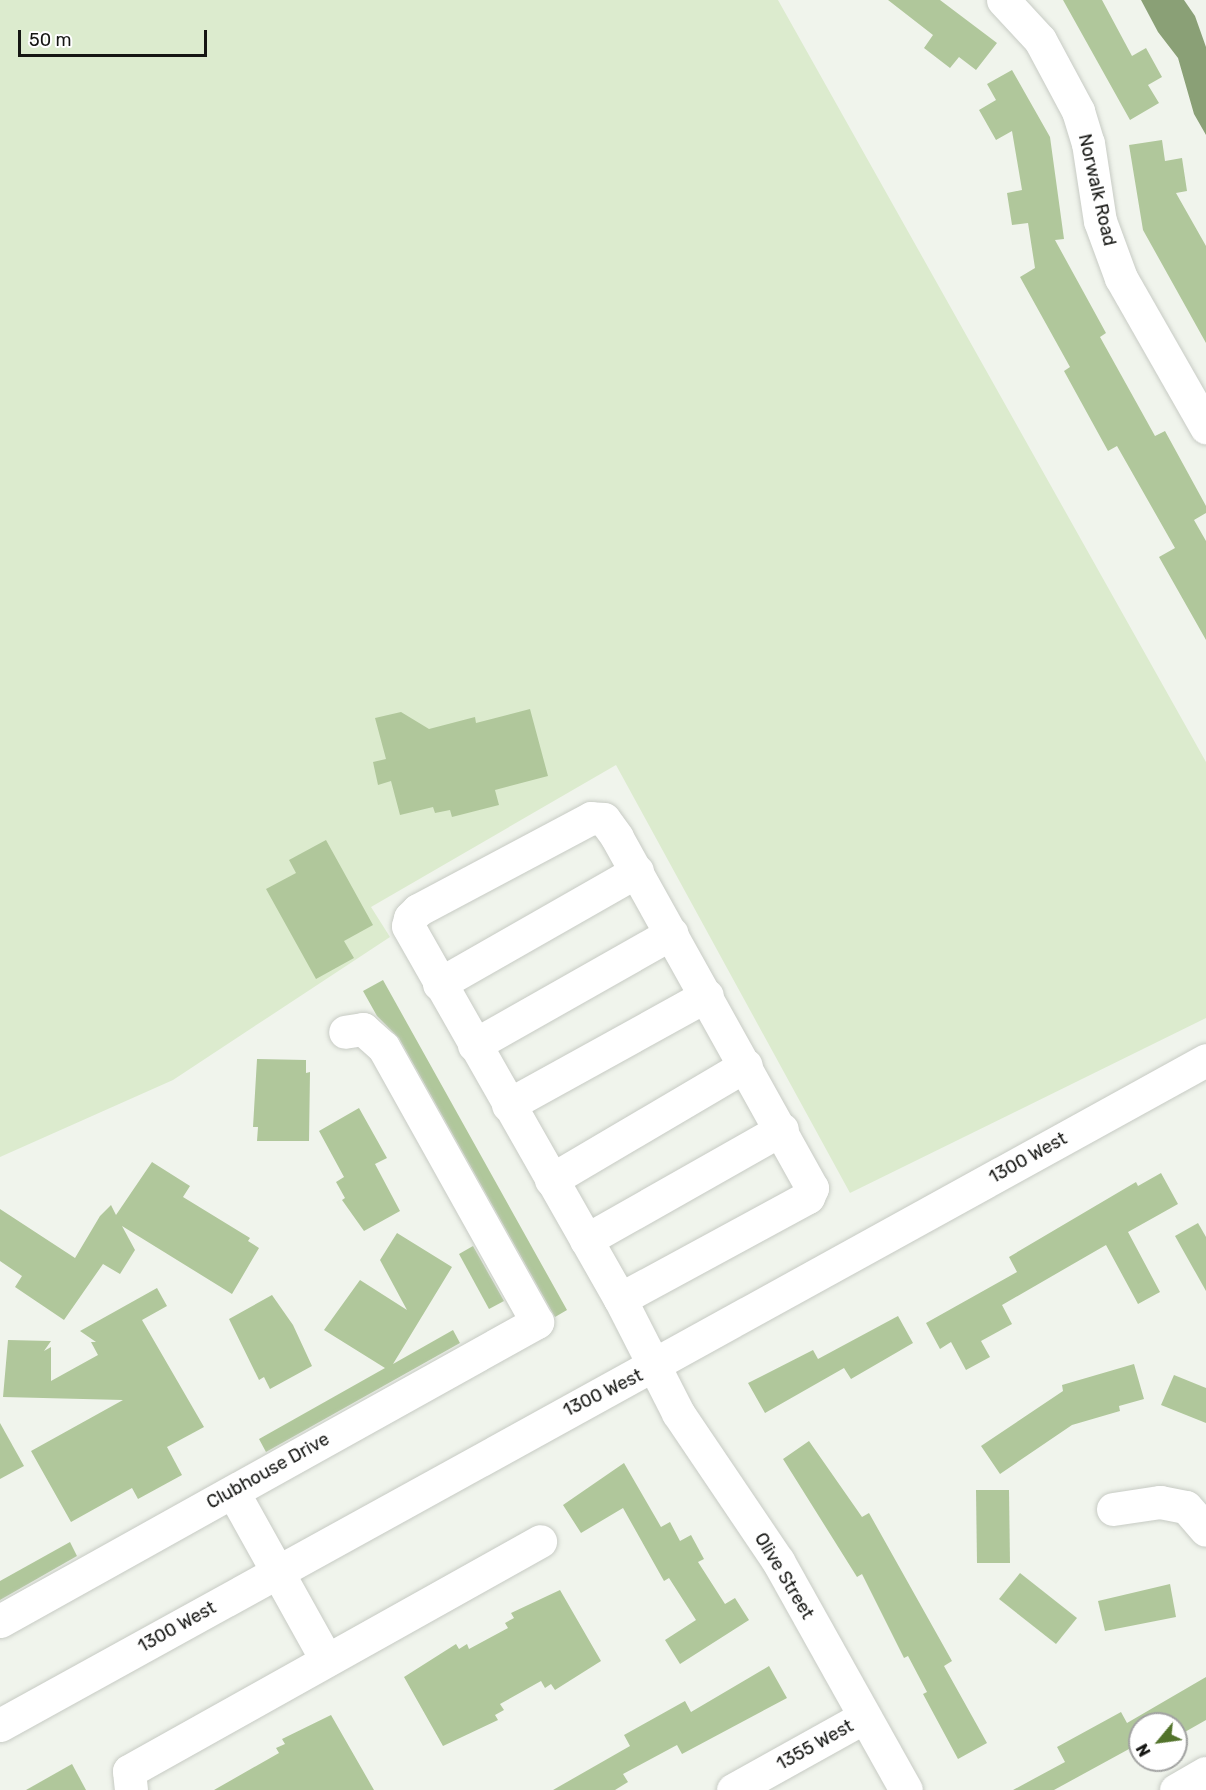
<!DOCTYPE html>
<html>
<head>
<meta charset="utf-8">
<style>
	body { margin:0 }
	#map { position:relative; width:1206px; height:1790px; overflow:hidden; background:#f0f4ec; font-family:Rubik,sans-serif }
	div>[style] { position:absolute }
	[style*='--x'] { left:calc(var(--x)*1px); top:calc(var(--y)*1px); width:calc(var(--w)*1px); rotate:calc(var(--a)*1deg) }
	.green>* { inset:0; background:#dcebce }
	.water>* { inset:0; background:#8aa076 }
	.building>* { inset:0; background:#b0c79b }
	.roads { filter:drop-shadow(0 0 2px #c7cbc4) drop-shadow(0 0 2px #c7cbc4) }
	.minor>* { height:33px; margin:-16.5px; padding:0 16.5px; transform-origin:16.5px; border-radius:16.5px; background:#fff }
	span { translate:-50% -50%; white-space:nowrap; text-align:center; line-height:1.15; -webkit-text-stroke:5px #fff; paint-order:stroke }
	.street-label { font-size:18px; color:#151613 }
	.north { position:absolute; left:1128px; top:1712px; width:60px; height:60px; box-sizing:border-box; background:#fff; border:2px solid #a1a2a1; border-radius:50%; rotate:241deg; font-size:16px; font-weight:700; line-height:24px; text-align:center; color:#151613 }
	.north::after { content:''; display:block; margin:auto; width:21px; height:27px; background:#52732b; clip-path:polygon(50% 0,100% 100%,50% 72%,0 100%) }
	.scale { position:absolute; left:18px; top:30px; width:189px; height:27px; box-sizing:border-box; border:3px solid #151613; border-top:0; padding-left:8px; font-size:18px; line-height:21px; white-space:nowrap; color:#151613; -webkit-text-stroke:4px #fff; paint-order:stroke }
</style>
</head>
<body>
<div id="map">
	<div class="green">
		<i style="clip-path:polygon(0 0,778px 0,1206px 762px,1206px 1018px,850px 1193px,616px 765px,371px 907px,390px 937px,173px 1080px,0 1157px)"></i>
	</div>
	<div class="water">
		<i style="clip-path:polygon(1141px 0,1184px 0,1195px 16px,1206px 47px,1206px 135px,1194px 114px,1178px 58px,1158px 32px)"></i>
	</div>
	<div class="building">
		<i style="clip-path:polygon(888px 0,940px 0,997px 43px,976px 70px,959px 57px,950px 68px,924px 48px,933px 35px)"></i>
		<i style="clip-path:polygon(1063px 0,1102px 0,1132px 56px,1146px 48px,1162px 77px,1148px 85px,1159px 103px,1130px 120px)"></i>
		<i style="clip-path:polygon(1012px 70px,1050px 137px,1064px 239px,1055px 240px,1106px 333px,1100px 337px,1155px 436px,1165px 431px,1206px 506px,1206px 513px,1194px 520px,1206px 541px,1206px 640px,1159px 557px,1175px 548px,1117px 446px,1108px 451px,1064px 371px,1070px 367px,1020px 277px,1035px 268px,1028px 223px,1012px 225px,1007px 193px,1022px 190px,1012px 131px,996px 140px,979px 110px,996px 100px,987px 84px)"></i>
		<i style="clip-path:polygon(1162px 140px,1165px 161px,1182px 158px,1187px 191px,1176px 193px,1206px 246px,1206px 343px,1143px 230px,1129px 145px)"></i>
		<i style="clip-path:polygon(530px 709px,548px 776px,495px 790px,499px 805px,452px 817px,450px 810px,435px 813px,433px 807px,400px 815px,391px 781px,378px 785px,373px 762px,386px 759px,375px 718px,401px 712px,429px 729px,475px 717px,476px 723px)"></i>
		<i style="clip-path:polygon(326px 840px,373px 925px,344px 941px,354px 958px,316px 979px,266px 889px,296px 873px,289px 860px)"></i>
		<i style="clip-path:polygon(383px 980px,567px 1310px,555px 1317px,399px 1038px,377px 1016px,363px 991px)"></i>
		<i style="clip-path:polygon(257px 1059px,306px 1060px,306px 1073px,310px 1072px,309px 1141px,257px 1141px,258px 1127px,253px 1127px)"></i>
		<i style="clip-path:polygon(359px 1108px,387px 1158px,375px 1164px,400px 1211px,364px 1231px,342px 1200px,345px 1198px,336px 1182px,344px 1177px,319px 1131px)"></i>
		<i style="clip-path:polygon(152px 1162px,190px 1186px,183px 1197px,250px 1238px,248px 1241px,259px 1248px,232px 1294px,122px 1226px,135px 1250px,120px 1274px,103px 1264px,64px 1320px,15px 1287px,22px 1276px,0 1261px,0 1209px,75px 1258px,100px 1216px,111px 1205px,116px 1215px)"></i>
		<i style="clip-path:polygon(1161px 1173px,1178px 1204px,1128px 1232px,1160px 1292px,1138px 1304px,1106px 1245px,1002px 1305px,1012px 1324px,981px 1341px,990px 1357px,966px 1370px,951px 1342px,940px 1349px,926px 1323px,1017px 1272px,1009px 1257px,1136px 1182px,1138px 1186px)"></i>
		<i style="clip-path:polygon(1198px 1223px,1206px 1237px,1206px 1291px,1175px 1236px)"></i>
		<i style="clip-path:polygon(397px 1233px,452px 1267px,393px 1364px,453px 1330px,460px 1343px,266px 1452px,259px 1439px,385px 1368px,324px 1330px,360px 1280px,407px 1310px,380px 1260px)"></i>
		<i style="clip-path:polygon(473px 1246px,504px 1301px,489px 1309px,459px 1254px)"></i>
		<i style="clip-path:polygon(157px 1288px,167px 1306px,142px 1320px,204px 1427px,167px 1447px,182px 1475px,138px 1499px,132px 1488px,71px 1522px,31px 1451px,123px 1400px,3px 1397px,8px 1340px,51px 1341px,44px 1351px,51px 1347px,51px 1381px,98px 1355px,91px 1342px,96px 1342px,80px 1331px)"></i>
		<i style="clip-path:polygon(272px 1295px,293px 1325px,312px 1366px,270px 1389px,264px 1377px,259px 1380px,229px 1319px)"></i>
		<i style="clip-path:polygon(898px 1316px,913px 1343px,851px 1379px,844px 1368px,765px 1413px,748px 1383px,813px 1350px,818px 1359px)"></i>
		<i style="clip-path:polygon(1134px 1364px,1144px 1399px,1119px 1406px,1120px 1411px,1072px 1425px,1000px 1474px,981px 1446px,1063px 1391px,1062px 1385px)"></i>
		<i style="clip-path:polygon(1174px 1375px,1206px 1388px,1206px 1423px,1161px 1405px)"></i>
		<i style="clip-path:polygon(0 1423px,24px 1466px,0 1479px)"></i>
		<i style="clip-path:polygon(809px 1441px,862px 1517px,869px 1513px,952px 1661px,944px 1666px,987px 1743px,958px 1759px,923px 1694px,927px 1692px,908px 1656px,904px 1658px,862px 1574px,857px 1577px,783px 1459px)"></i>
		<i style="clip-path:polygon(624px 1463px,661px 1527px,670px 1522px,680px 1541px,691px 1535px,704px 1559px,698px 1562px,725px 1604px,735px 1598px,749px 1620px,680px 1664px,665px 1640px,696px 1620px,669px 1578px,664px 1581px,623px 1508px,581px 1533px,563px 1505px)"></i>
		<i style="clip-path:polygon(976px 1490px,1009px 1490px,1010px 1563px,977px 1563px)"></i>
		<i style="clip-path:polygon(70px 1542px,77px 1556px,0 1600px,0 1581px)"></i>
		<i style="clip-path:polygon(1020px 1573px,1077px 1618px,1056px 1644px,999px 1599px)"></i>
		<i style="clip-path:polygon(1170px 1584px,1176px 1617px,1105px 1631px,1098px 1601px)"></i>
		<i style="clip-path:polygon(560px 1590px,601px 1661px,555px 1690px,551px 1684px,545px 1688px,541px 1681px,500px 1704px,504px 1710px,495px 1715px,498px 1720px,443px 1746px,404px 1677px,456px 1644px,459px 1649px,467px 1644px,469px 1649px,508px 1628px,505px 1623px,514px 1618px,511px 1613px)"></i>
		<i style="clip-path:polygon(769px 1666px,787px 1698px,682px 1754px,677px 1745px,623px 1774px,628px 1782px,615px 1790px,553px 1790px,630px 1746px,624px 1735px,685px 1701px,691px 1712px)"></i>
		<i style="clip-path:polygon(1206px 1677px,1206px 1720px,1176px 1737px,1176px 1724px,1140px 1724px,1140px 1743px,1054px 1790px,1013px 1790px,1065px 1762px,1057px 1747px,1121px 1712px,1127px 1723px)"></i>
		<i style="clip-path:polygon(331px 1715px,374px 1790px,214px 1790px,279px 1753px,276px 1748px,285px 1744px,282px 1739px)"></i>
		<i style="clip-path:polygon(72px 1764px,86px 1790px,26px 1790px)"></i>
	</div>
	<div class="roads">
		<div class="minor">
			<i style="--x:1003;--y:0;--w:54;--a:47.2"></i>
			<i style="--x:1040;--y:40;--w:81;--a:61.8"></i>
			<i style="--x:1078;--y:111;--w:34;--a:73"></i>
			<i style="--x:1088;--y:143;--w:79;--a:81.3"></i>
			<i style="--x:1100;--y:221;--w:61;--a:69.8"></i>
			<i style="--x:1121;--y:278;--w:172;--a:60.3"></i>
			<i style="--x:439;--y:984;--w:228;--a:-29.7"></i>
			<i style="--x:474;--y:1045;--w:227;--a:-29.5"></i>
			<i style="--x:508;--y:1105;--w:227;--a:-28.9"></i>
			<i style="--x:551;--y:1180;--w:226;--a:-30.5"></i>
			<i style="--x:586;--y:1240;--w:225;--a:-29.5"></i>
			<i style="--x:620;--y:1299;--w:214;--a:-28.5"></i>
			<i style="--x:808;--y:1197;--w:10;--a:-66"></i>
			<i style="--x:812;--y:1188;--w:402;--a:-119.1"></i>
			<i style="--x:617;--y:837;--w:22;--a:-126"></i>
			<i style="--x:604;--y:819;--w:13;--a:-176"></i>
			<i style="--x:591;--y:818;--w:196;--a:152"></i>
			<i style="--x:418;--y:910;--w:11;--a:135"></i>
			<i style="--x:410;--y:918;--w:8;--a:104"></i>
			<i style="--x:408;--y:926;--w:429;--a:60.4"></i>
			<i style="--x:620;--y:1299;--w:128;--a:63"></i>
			<i style="--x:678;--y:1413;--w:179;--a:56"></i>
			<i style="--x:778;--y:1561;--w:262;--a:60.8"></i>
			<i style="--x:233;--y:1492;--w:191;--a:60.9"></i>
			<i style="--x:1113;--y:1509;--w:48;--a:-8.5"></i>
			<i style="--x:1160;--y:1502;--w:26;--a:11"></i>
			<i style="--x:1186;--y:1507;--w:30;--a:49"></i>
			<i style="--x:0;--y:1621;--w:615;--a:-29.11"></i>
			<i style="--x:537;--y:1322;--w:315;--a:-119.2"></i>
			<i style="--x:383;--y:1047;--w:27;--a:-138"></i>
			<i style="--x:363;--y:1029;--w:18;--a:171"></i>
			<i style="--x:0;--y:1725;--w:1377;--a:-28.87"></i>
			<i style="--x:131;--y:1790;--w:19;--a:-96"></i>
			<i style="--x:129;--y:1771;--w:471;--a:-29.2"></i>
			<i style="--x:733;--y:1790;--w:150;--a:-29.1"></i>
			<i style="--x:1176;--y:1790;--w:34;--a:-30"></i>
		</div>
	</div>
	<div class="street-label">
		<span style="left:1097px;top:190px;rotate:77deg">Norwalk Road</span>
		<span style="left:1028px;top:1158px;rotate:-29deg">1300 West</span>
		<span style="left:603px;top:1393px;rotate:-26deg">1300 West</span>
		<span style="left:268px;top:1471px;rotate:-29deg">Clubhouse Drive</span>
		<span style="left:784px;top:1576px;rotate:59deg">Olive Street</span>
		<span style="left:177px;top:1627px;rotate:-29deg">1300 West</span>
		<span style="left:815px;top:1745px;rotate:-29deg">1355 West</span>
	</div>
	<div class="north">N</div>
	<div class="scale">50 m</div>
</div>
</body>
</html>
